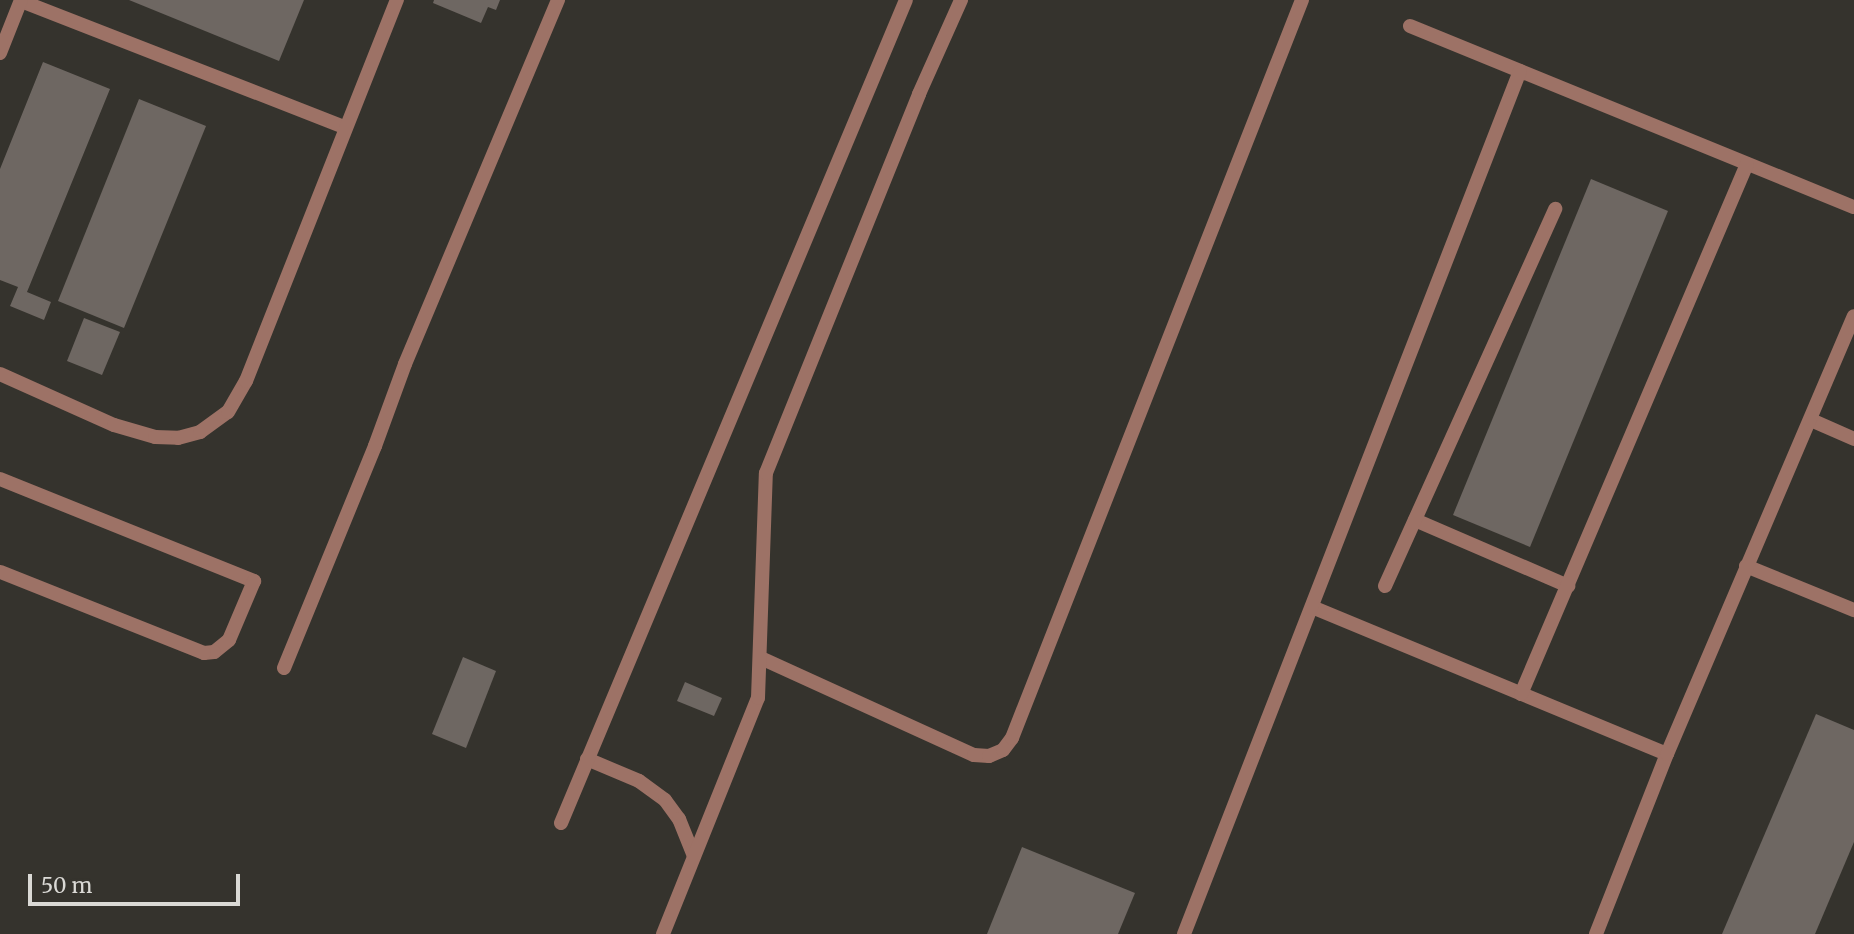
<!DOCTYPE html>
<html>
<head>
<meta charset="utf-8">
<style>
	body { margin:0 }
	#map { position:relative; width:1854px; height:934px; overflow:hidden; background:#35332d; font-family:Merriweather,serif }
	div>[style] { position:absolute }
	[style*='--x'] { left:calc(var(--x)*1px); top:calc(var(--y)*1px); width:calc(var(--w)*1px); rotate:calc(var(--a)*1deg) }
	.building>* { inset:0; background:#6e6762 }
	.lane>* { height:14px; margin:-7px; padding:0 7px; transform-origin:7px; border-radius:7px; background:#9d7266 }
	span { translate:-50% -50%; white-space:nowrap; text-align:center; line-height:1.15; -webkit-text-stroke:7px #35332d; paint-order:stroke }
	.scale { position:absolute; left:28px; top:874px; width:212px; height:32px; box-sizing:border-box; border:4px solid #dad9d5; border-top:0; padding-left:9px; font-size:21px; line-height:24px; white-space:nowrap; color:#dad9d5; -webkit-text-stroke:5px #35332d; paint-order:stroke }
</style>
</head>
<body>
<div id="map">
	<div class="building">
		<i style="clip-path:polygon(129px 0,304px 0,279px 61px)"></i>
		<i style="clip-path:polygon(434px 0,500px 0,496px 10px,488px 7px,481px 23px,433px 3px)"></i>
		<i style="clip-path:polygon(43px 62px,110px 89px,27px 292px,51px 302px,44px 320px,10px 306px,18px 287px,0 280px,0 169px)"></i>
		<i style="clip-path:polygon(139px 99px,206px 126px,124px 328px,58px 301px)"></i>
		<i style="clip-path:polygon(1591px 179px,1668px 211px,1530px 547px,1453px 515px)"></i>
		<i style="clip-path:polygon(84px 318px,120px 332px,102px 375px,67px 361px)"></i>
		<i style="clip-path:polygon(463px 657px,496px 671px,466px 748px,432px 734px)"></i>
		<i style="clip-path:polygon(685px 682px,722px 698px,714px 716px,677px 701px)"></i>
		<i style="clip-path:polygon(1816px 714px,1854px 730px,1854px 842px,1815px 934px,1722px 934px)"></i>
		<i style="clip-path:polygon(1022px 847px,1135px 893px,1118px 934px,987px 934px)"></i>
	</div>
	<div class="lane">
		<i style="--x:21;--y:1;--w:348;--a:21.3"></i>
		<i style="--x:1410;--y:26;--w:479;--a:22.2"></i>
		<i style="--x:0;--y:53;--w:57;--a:-68.4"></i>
		<i style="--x:0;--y:374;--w:125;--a:24.1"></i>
		<i style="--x:114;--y:425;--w:43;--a:16.3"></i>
		<i style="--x:155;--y:437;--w:23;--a:2"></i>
		<i style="--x:178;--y:438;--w:23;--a:-15"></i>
		<i style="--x:200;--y:432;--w:34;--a:-36"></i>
		<i style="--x:228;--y:412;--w:36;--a:-60"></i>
		<i style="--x:246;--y:381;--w:410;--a:-68.4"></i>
		<i style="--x:1811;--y:420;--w:47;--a:23.8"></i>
		<i style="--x:0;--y:479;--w:274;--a:21.9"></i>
		<i style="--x:254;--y:581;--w:64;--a:113"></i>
		<i style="--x:229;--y:640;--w:19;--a:141"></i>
		<i style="--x:214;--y:652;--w:10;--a:174"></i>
		<i style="--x:204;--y:653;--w:219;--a:-158.3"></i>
		<i style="--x:1415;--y:520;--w:167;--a:23.3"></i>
		<i style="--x:1746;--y:566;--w:117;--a:22.2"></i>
		<i style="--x:1385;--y:586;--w:414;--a:-65.7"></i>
		<i style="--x:1312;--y:607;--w:384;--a:22.5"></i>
		<i style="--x:761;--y:658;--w:234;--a:24.5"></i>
		<i style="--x:974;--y:755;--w:15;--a:4"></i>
		<i style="--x:989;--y:756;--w:15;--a:-23"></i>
		<i style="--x:1003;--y:750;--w:15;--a:-53"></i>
		<i style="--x:1012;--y:738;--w:793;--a:-68.55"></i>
		<i style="--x:284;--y:668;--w:240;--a:-67.7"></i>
		<i style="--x:375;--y:446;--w:87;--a:-69.9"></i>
		<i style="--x:405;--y:364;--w:395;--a:-67.2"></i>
		<i style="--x:1521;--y:694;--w:576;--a:-66.91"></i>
		<i style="--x:587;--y:759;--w:56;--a:22.9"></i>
		<i style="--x:639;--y:781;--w:32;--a:36"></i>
		<i style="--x:665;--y:800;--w:24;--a:54"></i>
		<i style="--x:679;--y:819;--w:40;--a:68"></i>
		<i style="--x:561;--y:823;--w:892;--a:-67.26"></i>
		<i style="--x:663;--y:934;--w:254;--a:-68.1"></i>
		<i style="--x:758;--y:698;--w:225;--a:-88"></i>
		<i style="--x:766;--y:473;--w:409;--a:-68"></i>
		<i style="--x:919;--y:94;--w:103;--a:-65.9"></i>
		<i style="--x:1184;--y:934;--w:926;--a:-68.73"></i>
		<i style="--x:1596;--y:934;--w:193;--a:-68.5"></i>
		<i style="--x:1667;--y:754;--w:476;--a:-66.9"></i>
	</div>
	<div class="scale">50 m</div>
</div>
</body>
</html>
